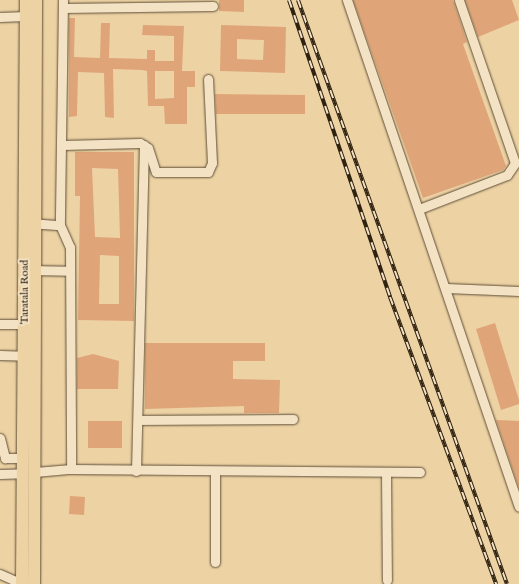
<!DOCTYPE html>
<html>
<head>
<meta charset="utf-8">
<style>
	body { margin:0 }
	#map { position:relative; width:519px; height:584px; overflow:hidden; background:#edd2a4; font-family:"IM FELL English",serif }
	div>[style] { position:absolute }
	[style*='--x'] { left:calc(var(--x)*1px); top:calc(var(--y)*1px); width:calc(var(--w)*1px); rotate:calc(var(--a)*1deg) }
	.building>* { inset:0; background:#dfa579 }
	.roads { filter:drop-shadow(0 0 1px #5e4e36) drop-shadow(0 0 1px #5e4e36) }
	.minor>* { height:9px; margin:-4.5px; padding:0 4.5px; transform-origin:4.5px; border-radius:4.5px; background:#f3e2c4 }
	.major>* { height:12px; margin:-6px; padding:0 6px; transform-origin:6px; border-radius:6px; background:#edd2a4 }
	.rail>* { height:4px; margin-top:-2px; transform-origin:0; background:repeating-linear-gradient(90deg,#f3e2c4 0 8px,#2f2211 0 16px); box-sizing:border-box; border-block:1px solid #2f2211 }
	span { translate:-50% -50%; white-space:nowrap; text-align:center; line-height:1.15; -webkit-text-stroke:4px #f3e2c4; paint-order:stroke }
	.street-label { font-size:11px; color:#2f2211 }
</style>
</head>
<body>
<div id="map">
	<div class="building">
		<i style="clip-path:polygon(219px 0,244px 0,244px 12px,219px 11px)"></i>
		<i style="clip-path:polygon(353px 0,453px 0,467px 42px,463px 44px,506px 166px,503px 170px,423px 198px)"></i>
		<i style="clip-path:polygon(465px 0,512px 0,519px 20px,478px 37px)"></i>
		<i style="clip-path:polygon(evenodd,69px 18px,75px 18px,74px 57px,100px 58px,101px 23px,110px 23px,109px 58px,147px 59px,147px 50px,155px 50px,155px 61px,174px 61px,174px 36px,142px 35px,143px 25px,184px 26px,182px 71px,195px 71px,195px 87px,187px 87px,187px 124px,165px 124px,164px 106px,148px 106px,147px 71px,142px 70px,113px 69px,114px 118px,105px 117px,104px 73px,78px 72px,77px 116px,69px 117px,69px 18px,155px 71px,174px 71px,174px 98px,155px 99px,155px 71px)"></i>
		<i style="clip-path:polygon(evenodd,221px 25px,286px 27px,285px 73px,220px 71px,221px 25px,237px 39px,264px 40px,263px 60px,237px 59px,237px 39px)"></i>
		<i style="clip-path:polygon(215px 94px,305px 95px,305px 114px,216px 114px)"></i>
		<i style="clip-path:polygon(evenodd,75px 152px,134px 152px,134px 321px,78px 320px,80px 196px,75px 196px,75px 152px,92px 168px,118px 169px,120px 238px,95px 237px,92px 168px,75px 152px,100px 255px,119px 256px,119px 304px,99px 304px,100px 255px)"></i>
		<i style="clip-path:polygon(495px 323px,519px 400px,519px 404px,501px 410px,476px 329px)"></i>
		<i style="clip-path:polygon(145px 343px,265px 343px,265px 361px,233px 361px,233px 379px,280px 380px,279px 413px,244px 413px,244px 406px,145px 409px)"></i>
		<i style="clip-path:polygon(93px 354px,119px 361px,118px 389px,77px 389px,77px 358px)"></i>
		<i style="clip-path:polygon(496px 420px,519px 421px,519px 488px)"></i>
		<i style="clip-path:polygon(88px 421px,122px 421px,122px 448px,88px 448px)"></i>
		<i style="clip-path:polygon(70px 496px,85px 497px,84px 515px,69px 514px)"></i>
	</div>
	<div class="roads">
		<div class="minor">
			<i style="--x:63;--y:0;--w:225;--a:90.8"></i>
			<i style="--x:60;--y:225;--w:24;--a:66"></i>
			<i style="--x:70;--y:247;--w:222;--a:89.7"></i>
			<i style="--x:347;--y:0;--w:535;--a:71.26"></i>
			<i style="--x:63;--y:8;--w:150;--a:-0.8"></i>
			<i style="--x:0;--y:17;--w:26;--a:-2"></i>
			<i style="--x:63;--y:145;--w:77;--a:-1.5"></i>
			<i style="--x:140;--y:143;--w:9;--a:32"></i>
			<i style="--x:148;--y:148;--w:25;--a:72"></i>
			<i style="--x:156;--y:172;--w:52;--a:0"></i>
			<i style="--x:208;--y:172;--w:10;--a:-66"></i>
			<i style="--x:212;--y:163;--w:84;--a:-92.7"></i>
			<i style="--x:419;--y:209;--w:94;--a:-21.1"></i>
			<i style="--x:507;--y:175;--w:14;--a:-56"></i>
			<i style="--x:515;--y:163;--w:172;--a:-109"></i>
			<i style="--x:29;--y:223;--w:31;--a:4"></i>
			<i style="--x:29;--y:270;--w:39;--a:1"></i>
			<i style="--x:446;--y:288;--w:73;--a:2.4"></i>
			<i style="--x:0;--y:324;--w:25;--a:0"></i>
			<i style="--x:0;--y:355;--w:24;--a:2"></i>
			<i style="--x:138;--y:420;--w:155;--a:-0.4"></i>
			<i style="--x:0;--y:438;--w:21;--a:76"></i>
			<i style="--x:5;--y:458;--w:18;--a:0"></i>
			<i style="--x:136;--y:471;--w:326;--a:-88.6"></i>
			<i style="--x:35;--y:472;--w:36;--a:-5"></i>
			<i style="--x:71;--y:469;--w:349;--a:0.5"></i>
			<i style="--x:386;--y:472;--w:108;--a:89.5"></i>
			<i style="--x:0;--y:474;--w:23;--a:-2"></i>
			<i style="--x:215;--y:562;--w:91;--a:-90"></i>
			<i style="--x:0;--y:574;--w:24;--a:24"></i>
		</div>
		<div class="major">
			<i style="--x:22;--y:584;--w:584;--a:-89.61"></i>
			<i style="--x:34;--y:584;--w:584;--a:-89.8"></i>
		</div>
	</div>
	<div class="rail">
		<i style="--x:289;--y:0;--w:314;--a:71.2"></i>
		<i style="--x:390;--y:297;--w:306;--a:69.7"></i>
		<i style="--x:298;--y:0;--w:620;--a:70.31"></i>
	</div>
	<div class="street-label">
		<span style="left:25px;top:292px;rotate:-90deg">Taratala Road</span>
	</div>
</div>
</body>
</html>
